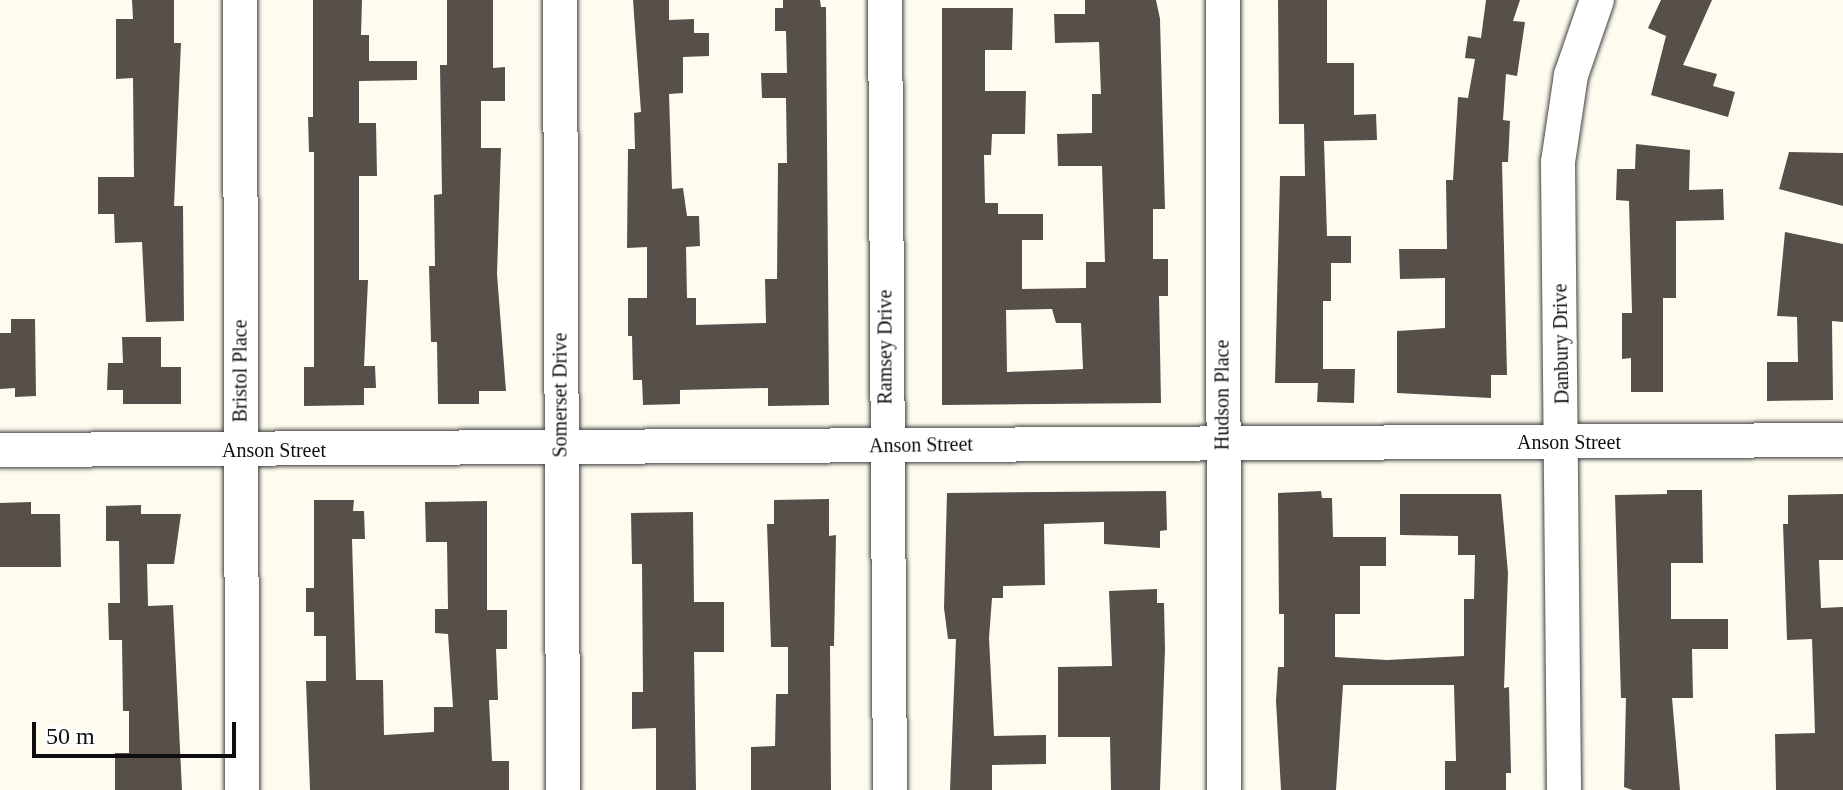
<!DOCTYPE html>
<html>
<head>
<meta charset="utf-8">
<style>
	body { margin:0 }
	#map { position:relative; width:1843px; height:790px; overflow:hidden; background:#fefcef; font-family:Georgia,serif }
	div>[style] { position:absolute }
	[style*='--x'] { left:calc(var(--x)*1px); top:calc(var(--y)*1px); width:calc(var(--w)*1px); rotate:calc(var(--a)*1deg) }
	.building>* { inset:0; background:#564f4a }
	.roads { filter:drop-shadow(0 0 2px #414141) drop-shadow(0 0 2px #414141) }
	.minor>* { height:34px; margin:-17px; padding:0 17px; transform-origin:17px; border-radius:17px; background:#fff }
	span { translate:-50% -50%; white-space:nowrap; text-align:center; line-height:1.15; -webkit-text-stroke:8px #fff; paint-order:stroke }
	.street-label { font-size:20px; color:#0e0e0e }
	.scale { position:absolute; left:32px; top:722px; width:204px; height:36px; box-sizing:border-box; border:4px solid #0e0e0e; border-top:0; padding-left:10px; font-size:24px; line-height:28px; white-space:nowrap; color:#0e0e0e; -webkit-text-stroke:6px #fff; paint-order:stroke }
</style>
</head>
<body>
<div id="map">
	<div class="building">
		<i style="clip-path:polygon(132px 0,174px 0,174px 43px,181px 43px,174px 206px,183px 206px,184px 321px,146px 322px,142px 242px,115px 243px,114px 214px,98px 214px,98px 177px,134px 177px,133px 78px,116px 79px,116px 19px,133px 19px)"></i>
		<i style="clip-path:polygon(313px 0,362px 0,361px 35px,369px 35px,369px 61px,417px 61px,417px 80px,359px 81px,359px 123px,376px 123px,377px 176px,359px 176px,359px 280px,368px 280px,364px 366px,375px 366px,376px 388px,364px 388px,364px 405px,304px 406px,304px 367px,314px 367px,314px 152px,309px 152px,308px 117px,313px 117px)"></i>
		<i style="clip-path:polygon(447px 0,493px 0,493px 68px,505px 67px,505px 101px,481px 101px,481px 148px,501px 148px,497px 274px,506px 391px,479px 391px,479px 404px,438px 404px,437px 342px,431px 342px,429px 266px,435px 266px,434px 195px,442px 194px,440px 65px,447px 65px)"></i>
		<i style="clip-path:polygon(633px 0,669px 0,669px 20px,694px 19px,694px 33px,709px 33px,709px 56px,683px 57px,683px 93px,669px 94px,672px 189px,683px 188px,687px 216px,699px 216px,700px 246px,686px 247px,687px 298px,696px 298px,696px 325px,766px 323px,765px 279px,777px 279px,778px 163px,787px 163px,786px 98px,762px 98px,761px 73px,787px 73px,786px 31px,775px 31px,775px 8px,783px 8px,783px 0,820px 0,821px 7px,826px 7px,829px 405px,768px 406px,768px 388px,680px 390px,680px 404px,643px 405px,642px 380px,633px 380px,632px 336px,628px 336px,628px 298px,647px 298px,647px 247px,627px 248px,628px 149px,635px 149px,634px 113px,641px 112px)"></i>
		<i style="clip-path:polygon(evenodd,1085px 0,1156px 0,1160px 19px,1165px 209px,1153px 209px,1153px 259px,1168px 259px,1168px 296px,1159px 296px,1161px 403px,942px 405px,942px 8px,1013px 8px,1012px 50px,985px 50px,985px 91px,1026px 91px,1025px 134px,992px 134px,991px 155px,984px 155px,985px 203px,998px 203px,998px 214px,1043px 214px,1043px 240px,1022px 240px,1022px 289px,1086px 288px,1086px 262px,1105px 262px,1102px 166px,1058px 166px,1057px 134px,1092px 133px,1092px 94px,1101px 94px,1099px 42px,1055px 43px,1054px 14px,1085px 14px,1085px 0,1052px 309px,1056px 323px,1081px 323px,1083px 369px,1007px 372px,1006px 310px,1052px 309px)"></i>
		<i style="clip-path:polygon(1278px 0,1327px 0,1327px 63px,1354px 63px,1354px 115px,1376px 114px,1377px 140px,1324px 141px,1327px 236px,1351px 236px,1351px 263px,1331px 263px,1331px 301px,1323px 301px,1323px 369px,1355px 369px,1354px 403px,1317px 402px,1318px 383px,1275px 383px,1280px 176px,1305px 176px,1304px 124px,1279px 124px)"></i>
		<i style="clip-path:polygon(1486px 0,1520px 0,1513px 21px,1525px 22px,1517px 76px,1506px 74px,1503px 120px,1510px 121px,1508px 162px,1502px 162px,1507px 375px,1491px 375px,1491px 398px,1397px 393px,1397px 331px,1445px 328px,1445px 278px,1400px 279px,1399px 249px,1447px 249px,1446px 180px,1453px 180px,1458px 97px,1468px 98px,1475px 59px,1465px 58px,1468px 36px,1481px 38px)"></i>
		<i style="clip-path:polygon(1661px 0,1712px 0,1683px 65px,1717px 74px,1713px 86px,1735px 92px,1728px 117px,1651px 95px,1666px 36px,1648px 28px)"></i>
		<i style="clip-path:polygon(1636px 144px,1690px 150px,1689px 190px,1723px 189px,1724px 220px,1676px 221px,1676px 298px,1663px 298px,1663px 392px,1631px 392px,1631px 358px,1622px 359px,1622px 313px,1632px 313px,1629px 201px,1616px 200px,1617px 169px,1635px 169px)"></i>
		<i style="clip-path:polygon(1789px 152px,1843px 153px,1843px 206px,1779px 189px)"></i>
		<i style="clip-path:polygon(1785px 232px,1843px 244px,1843px 322px,1832px 321px,1833px 400px,1767px 401px,1767px 362px,1798px 362px,1797px 317px,1777px 316px)"></i>
		<i style="clip-path:polygon(11px 319px,35px 319px,36px 396px,15px 397px,15px 388px,0 389px,0 333px,11px 333px)"></i>
		<i style="clip-path:polygon(122px 337px,161px 337px,161px 367px,181px 367px,181px 404px,123px 404px,123px 390px,107px 390px,108px 363px,123px 363px)"></i>
		<i style="clip-path:polygon(1667px 490px,1702px 490px,1703px 563px,1671px 563px,1671px 619px,1728px 619px,1728px 649px,1692px 649px,1693px 698px,1672px 698px,1680px 790px,1632px 790px,1624px 787px,1626px 698px,1621px 698px,1615px 495px,1667px 494px)"></i>
		<i style="clip-path:polygon(1166px 491px,1167px 530px,1160px 531px,1160px 548px,1104px 544px,1104px 522px,1044px 524px,1045px 585px,1003px 586px,1003px 598px,992px 598px,989px 638px,994px 736px,1046px 735px,1046px 764px,992px 765px,992px 790px,950px 790px,956px 639px,948px 639px,944px 608px,947px 493px)"></i>
		<i style="clip-path:polygon(1321px 491px,1322px 498px,1332px 498px,1333px 537px,1386px 537px,1386px 566px,1360px 566px,1360px 614px,1335px 614px,1335px 657px,1387px 660px,1464px 656px,1464px 599px,1474px 599px,1475px 555px,1458px 555px,1458px 536px,1400px 535px,1400px 494px,1501px 494px,1508px 573px,1504px 688px,1509px 687px,1511px 773px,1506px 773px,1506px 790px,1445px 790px,1445px 761px,1456px 761px,1454px 685px,1343px 685px,1336px 790px,1281px 790px,1276px 701px,1278px 667px,1284px 667px,1284px 614px,1279px 614px,1278px 493px)"></i>
		<i style="clip-path:polygon(1843px 494px,1843px 560px,1819px 560px,1821px 608px,1843px 607px,1843px 790px,1776px 790px,1775px 734px,1815px 733px,1812px 639px,1787px 640px,1783px 524px,1788px 524px,1788px 495px)"></i>
		<i style="clip-path:polygon(829px 499px,829px 536px,836px 535px,834px 646px,830px 646px,831px 790px,751px 790px,751px 747px,775px 746px,776px 694px,788px 694px,788px 647px,771px 647px,767px 524px,774px 524px,774px 500px)"></i>
		<i style="clip-path:polygon(314px 500px,354px 500px,353px 511px,364px 511px,365px 539px,352px 539px,356px 680px,383px 680px,384px 735px,434px 732px,434px 707px,453px 707px,448px 634px,435px 633px,435px 609px,448px 609px,447px 542px,426px 542px,425px 502px,487px 501px,487px 610px,507px 610px,507px 649px,496px 649px,498px 700px,489px 700px,492px 761px,509px 761px,509px 790px,310px 790px,306px 681px,326px 681px,326px 636px,314px 636px,314px 612px,306px 612px,306px 588px,314px 588px)"></i>
		<i style="clip-path:polygon(31px 502px,31px 514px,60px 514px,61px 567px,0 567px,0 503px)"></i>
		<i style="clip-path:polygon(141px 505px,141px 514px,181px 514px,174px 564px,147px 564px,148px 606px,173px 605px,182px 790px,115px 790px,115px 753px,129px 753px,129px 711px,123px 711px,122px 640px,109px 640px,108px 603px,120px 603px,119px 541px,106px 541px,106px 506px)"></i>
		<i style="clip-path:polygon(693px 512px,694px 602px,724px 602px,724px 652px,694px 652px,696px 790px,656px 790px,656px 728px,632px 729px,632px 692px,643px 692px,642px 564px,632px 564px,631px 513px)"></i>
		<i style="clip-path:polygon(1157px 589px,1157px 603px,1164px 603px,1165px 649px,1160px 790px,1111px 790px,1110px 737px,1058px 737px,1058px 667px,1112px 666px,1109px 591px)"></i>
	</div>
	<div class="roads">
		<div class="minor">
			<i style="--x:240;--y:0;--w:790;--a:89.85"></i>
			<i style="--x:560;--y:0;--w:790;--a:89.78"></i>
			<i style="--x:885;--y:0;--w:790;--a:89.64"></i>
			<i style="--x:1223;--y:0;--w:790;--a:89.93"></i>
			<i style="--x:0;--y:450;--w:1843;--a:-0.31"></i>
			<i style="--x:1564;--y:790;--w:628;--a:-90.55"></i>
			<i style="--x:1558;--y:162;--w:88;--a:-81.5"></i>
			<i style="--x:1571;--y:75;--w:79;--a:-70.9"></i>
		</div>
	</div>
	<div class="street-label">
		<span style="left:1561px;top:344px;rotate:-91deg">Danbury Drive</span>
		<span style="left:885px;top:347px;rotate:-90deg">Ramsey Drive</span>
		<span style="left:240px;top:371px;rotate:-90deg">Bristol Place</span>
		<span style="left:560px;top:395px;rotate:-90deg">Somerset Drive</span>
		<span style="left:1222px;top:395px;rotate:-90deg">Hudson Place</span>
		<span style="left:1569px;top:442px">Anson Street</span>
		<span style="left:921px;top:445px;rotate:-1deg">Anson Street</span>
		<span style="left:274px;top:450px">Anson Street</span>
	</div>
	<div class="scale">50 m</div>
</div>
</body>
</html>
